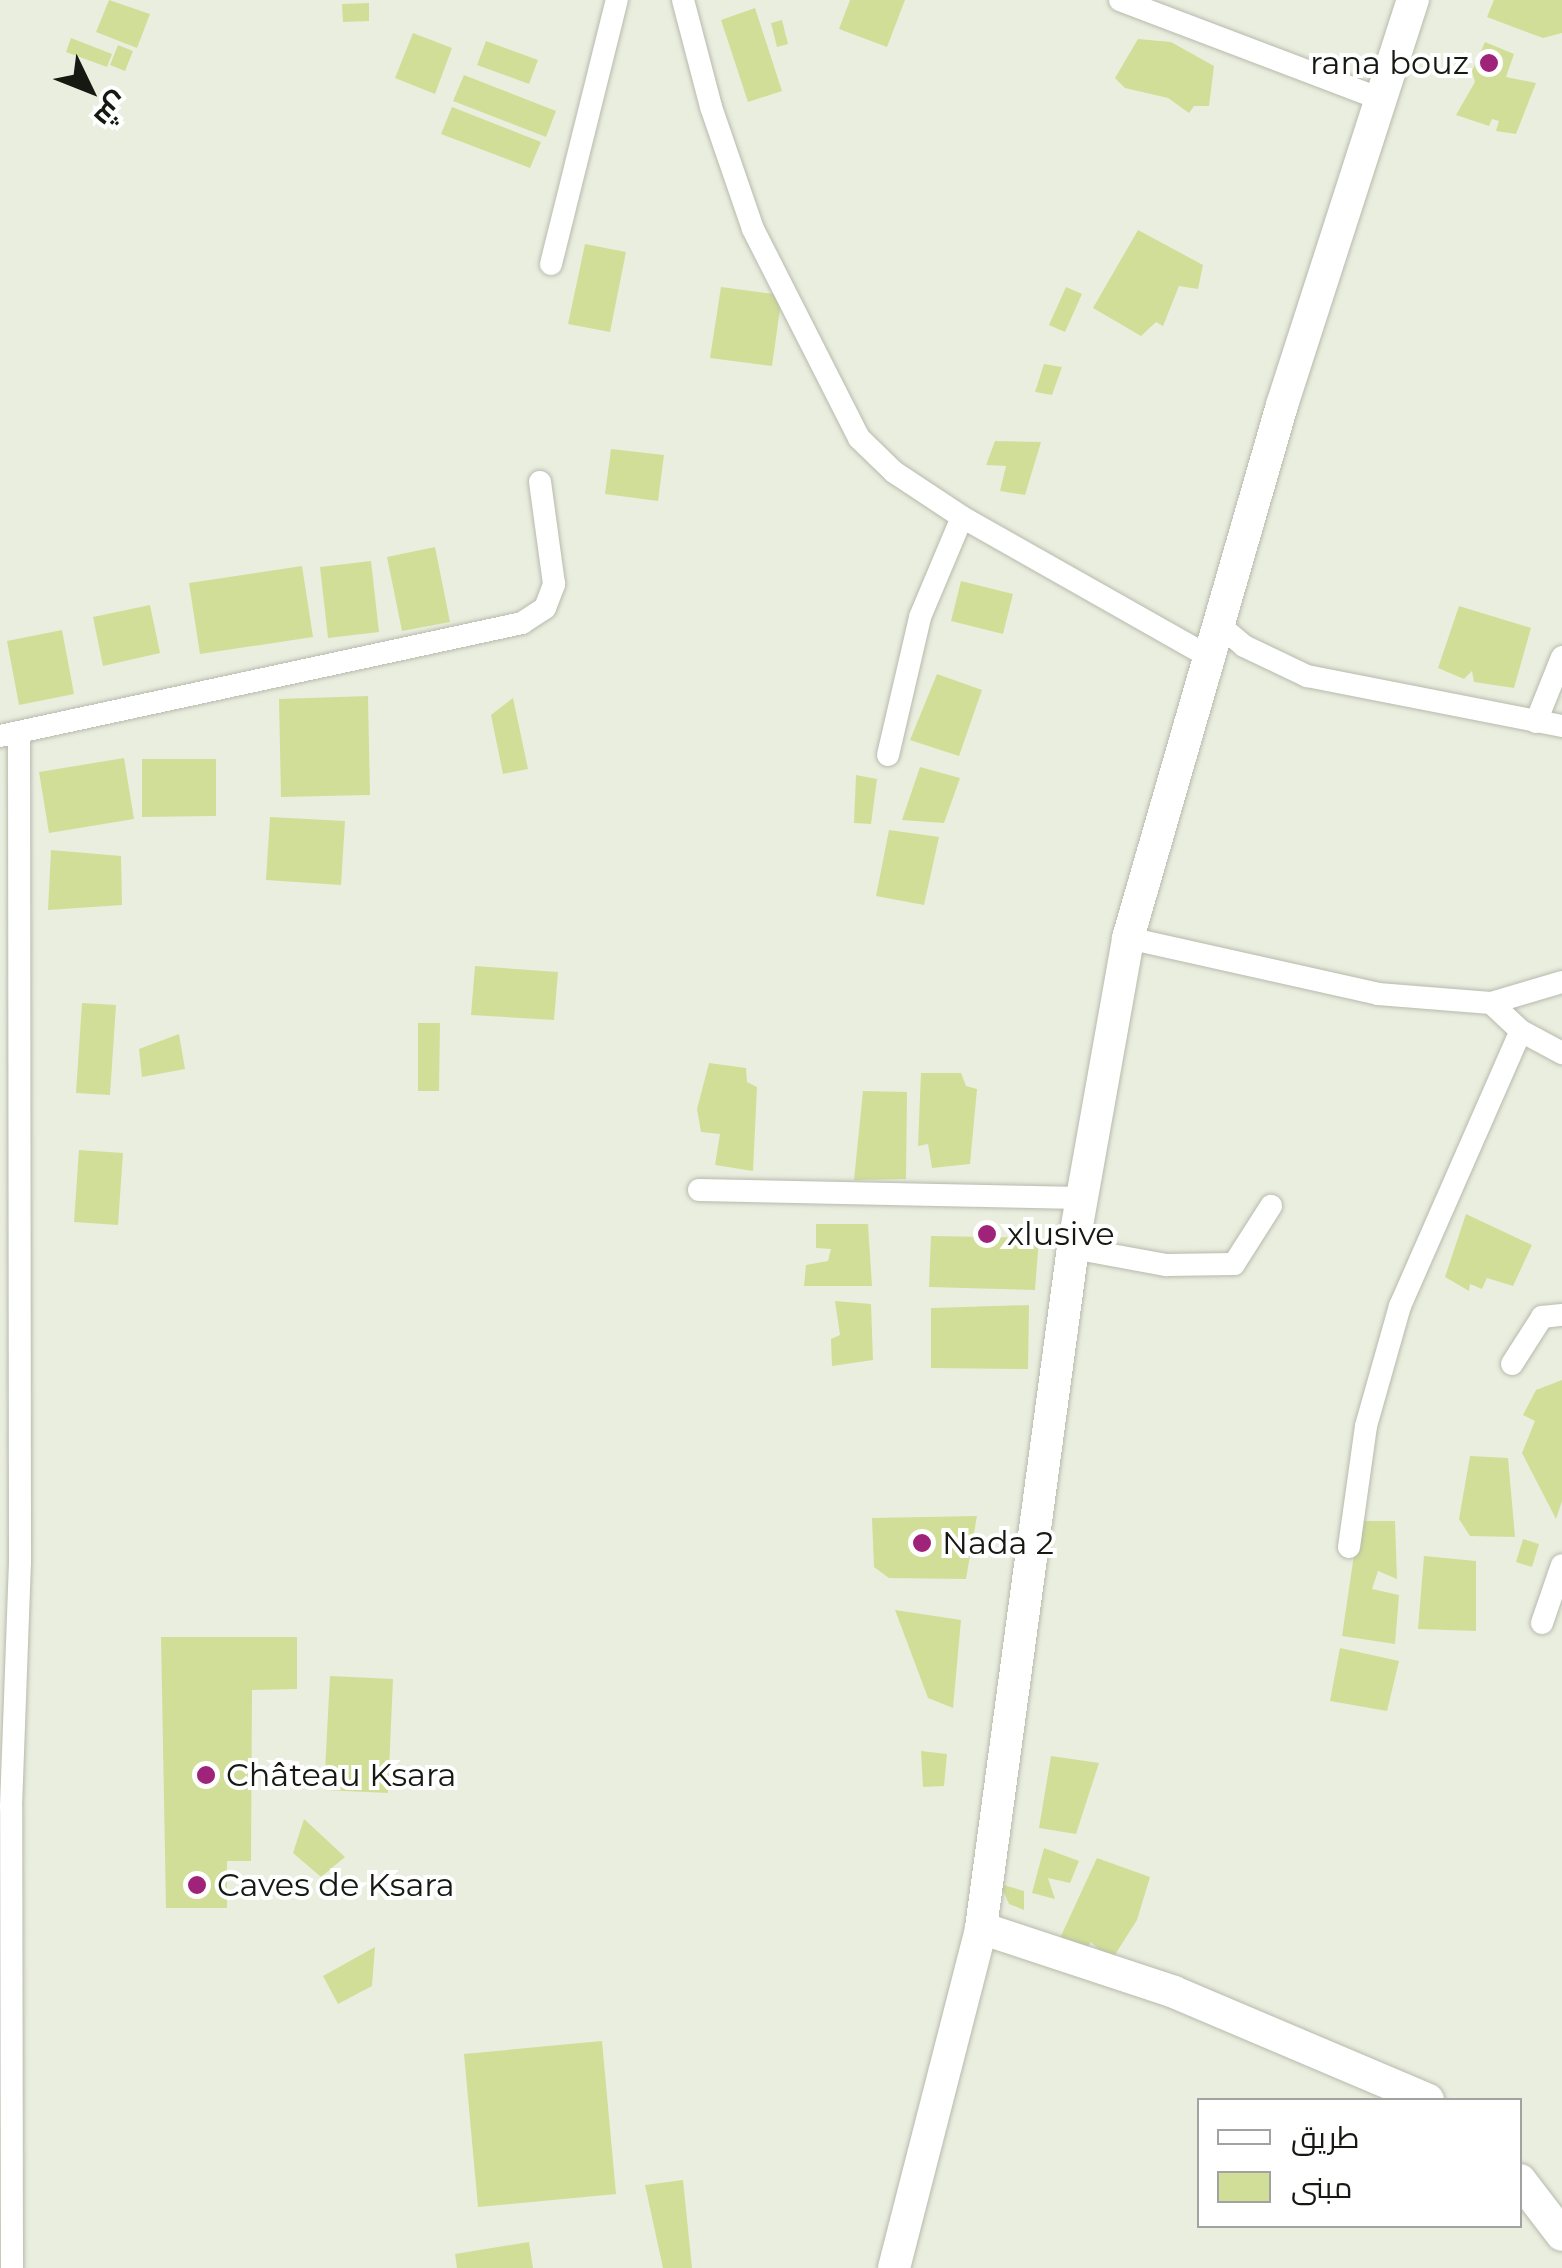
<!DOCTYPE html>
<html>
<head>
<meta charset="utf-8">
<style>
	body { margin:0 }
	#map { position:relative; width:1562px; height:2268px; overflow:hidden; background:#eaeedf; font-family:Montserrat,Cairo,sans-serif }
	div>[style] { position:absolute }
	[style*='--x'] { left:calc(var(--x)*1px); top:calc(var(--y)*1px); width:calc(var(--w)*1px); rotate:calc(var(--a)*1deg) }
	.building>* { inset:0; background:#d1de98 }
	.roads { filter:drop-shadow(0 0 2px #b7baac) drop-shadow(0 0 2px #b7baac) }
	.street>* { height:22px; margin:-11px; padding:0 11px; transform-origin:11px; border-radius:11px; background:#fff }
	.secondary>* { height:32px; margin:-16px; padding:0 16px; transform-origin:16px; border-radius:16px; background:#fff }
	.dots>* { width:28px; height:28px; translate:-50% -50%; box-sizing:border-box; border:5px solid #fff; border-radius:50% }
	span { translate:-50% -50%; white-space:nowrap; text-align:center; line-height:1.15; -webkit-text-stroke:8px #fff; paint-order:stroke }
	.poi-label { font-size:32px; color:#161812 }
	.right { translate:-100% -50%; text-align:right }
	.left { translate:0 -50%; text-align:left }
	.legend { position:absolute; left:1197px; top:2098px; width:325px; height:130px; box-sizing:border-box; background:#fff; border:2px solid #a2a3a0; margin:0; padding:12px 18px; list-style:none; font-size:30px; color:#161812 }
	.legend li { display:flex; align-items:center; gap:20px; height:50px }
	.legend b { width:50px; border:2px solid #a2a3a0 }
	.north { position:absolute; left:40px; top:40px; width:100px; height:100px; -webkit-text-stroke:8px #fff; paint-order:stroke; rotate:133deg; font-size:28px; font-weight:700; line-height:40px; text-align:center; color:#161812 }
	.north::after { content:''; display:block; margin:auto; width:35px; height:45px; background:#161812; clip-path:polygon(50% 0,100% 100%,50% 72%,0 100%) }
</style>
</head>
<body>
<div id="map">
	<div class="building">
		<i style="clip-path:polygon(109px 0,150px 14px,137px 48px,96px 32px)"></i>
		<i style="clip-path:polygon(850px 0,905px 0,887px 47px,839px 29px)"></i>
		<i style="clip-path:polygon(1494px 0,1562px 0,1562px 33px,1543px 38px,1487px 17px)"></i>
		<i style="clip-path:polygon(369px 3px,369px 21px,343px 22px,342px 4px)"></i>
		<i style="clip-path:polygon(755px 8px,782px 91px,748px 102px,721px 20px)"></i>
		<i style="clip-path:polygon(782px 20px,788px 44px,777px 47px,771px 23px)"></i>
		<i style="clip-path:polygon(413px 33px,452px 48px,435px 94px,395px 78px)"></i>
		<i style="clip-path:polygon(71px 38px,112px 54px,107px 67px,66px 52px)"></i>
		<i style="clip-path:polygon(1138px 39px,1171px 42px,1214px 66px,1209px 106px,1194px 106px,1189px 113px,1168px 98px,1125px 88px,1115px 78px)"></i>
		<i style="clip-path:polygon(486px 41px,538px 60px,529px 84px,477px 65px)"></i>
		<i style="clip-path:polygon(1485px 42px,1514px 54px,1506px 77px,1536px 83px,1516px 134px,1496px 131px,1499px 121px,1492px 119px,1489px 126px,1456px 115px,1475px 82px,1472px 71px)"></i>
		<i style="clip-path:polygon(118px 45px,133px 51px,125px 71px,110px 65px)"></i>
		<i style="clip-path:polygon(464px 75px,556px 111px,546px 137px,453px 101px)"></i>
		<i style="clip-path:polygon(452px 107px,541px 142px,530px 168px,441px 134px)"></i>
		<i style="clip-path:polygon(1138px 230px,1203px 265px,1198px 289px,1179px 286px,1163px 326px,1156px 322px,1141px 336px,1093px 308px)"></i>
		<i style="clip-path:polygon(585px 244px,626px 252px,610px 332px,568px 324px)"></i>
		<i style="clip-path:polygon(721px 287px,782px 295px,772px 366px,710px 358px)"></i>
		<i style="clip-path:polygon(1066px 287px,1082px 294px,1065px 332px,1049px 325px)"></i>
		<i style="clip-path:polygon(1044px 364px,1062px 367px,1052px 395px,1035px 392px)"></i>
		<i style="clip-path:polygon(995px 441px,1041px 442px,1025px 495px,1000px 491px,1006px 466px,986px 465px)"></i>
		<i style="clip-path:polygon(611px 449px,664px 455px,658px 501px,605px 494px)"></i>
		<i style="clip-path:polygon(435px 547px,450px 622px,402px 631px,387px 557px)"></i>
		<i style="clip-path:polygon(371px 561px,379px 632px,328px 638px,320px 567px)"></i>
		<i style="clip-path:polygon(302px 566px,313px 637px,200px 654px,189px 583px)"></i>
		<i style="clip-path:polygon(961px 581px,1013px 594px,1003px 634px,951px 621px)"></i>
		<i style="clip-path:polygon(150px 605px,160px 653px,103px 666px,93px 617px)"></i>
		<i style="clip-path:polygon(1459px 606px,1531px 628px,1514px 688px,1474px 682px,1472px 671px,1464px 679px,1438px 668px)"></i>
		<i style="clip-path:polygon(62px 630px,74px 694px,19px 705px,7px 641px)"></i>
		<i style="clip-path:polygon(937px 674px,982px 690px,959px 756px,910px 740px)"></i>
		<i style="clip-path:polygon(368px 696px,370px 795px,281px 797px,279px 699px)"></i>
		<i style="clip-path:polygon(513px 698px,528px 769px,503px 774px,491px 715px)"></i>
		<i style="clip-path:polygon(124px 758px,134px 819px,49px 833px,39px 772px)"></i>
		<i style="clip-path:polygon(142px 759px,216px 759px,216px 816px,142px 817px)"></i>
		<i style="clip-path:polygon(920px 767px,960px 778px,944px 823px,902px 820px)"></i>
		<i style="clip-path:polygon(856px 775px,877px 779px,871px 824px,854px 823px)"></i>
		<i style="clip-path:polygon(270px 817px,345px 821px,341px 885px,266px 880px)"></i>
		<i style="clip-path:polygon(889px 830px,939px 837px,924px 905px,876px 896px)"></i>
		<i style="clip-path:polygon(51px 850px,121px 856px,122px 905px,48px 910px)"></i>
		<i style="clip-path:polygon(475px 966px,558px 972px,554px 1020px,471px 1015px)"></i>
		<i style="clip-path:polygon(82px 1003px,116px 1005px,110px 1095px,76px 1093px)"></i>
		<i style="clip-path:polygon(418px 1023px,440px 1023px,439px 1091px,418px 1091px)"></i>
		<i style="clip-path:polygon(179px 1034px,185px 1069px,142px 1077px,139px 1049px)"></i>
		<i style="clip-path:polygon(709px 1063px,746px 1068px,747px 1082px,757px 1087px,753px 1171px,715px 1165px,720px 1134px,701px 1132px,697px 1109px)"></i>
		<i style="clip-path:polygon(921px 1073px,961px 1073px,966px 1086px,977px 1089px,970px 1164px,932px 1168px,928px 1144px,918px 1146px)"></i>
		<i style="clip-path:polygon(863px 1091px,907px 1092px,906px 1179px,854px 1180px)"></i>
		<i style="clip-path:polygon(79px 1150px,123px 1153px,118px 1225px,74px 1222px)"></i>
		<i style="clip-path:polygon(1466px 1214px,1532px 1245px,1513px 1286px,1487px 1278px,1482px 1289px,1470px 1284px,1469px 1291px,1445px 1277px)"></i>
		<i style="clip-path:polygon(816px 1224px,868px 1224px,872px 1286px,804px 1286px,806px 1265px,828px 1261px,831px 1249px,816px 1248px)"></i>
		<i style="clip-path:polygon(931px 1236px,1039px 1238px,1035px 1290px,929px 1287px)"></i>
		<i style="clip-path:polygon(835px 1301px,871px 1304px,873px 1360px,832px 1366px,831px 1339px,840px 1335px)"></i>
		<i style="clip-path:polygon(1029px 1305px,1028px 1369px,931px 1368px,931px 1308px)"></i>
		<i style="clip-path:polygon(1562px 1380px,1562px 1501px,1556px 1519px,1522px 1453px,1535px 1421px,1523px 1415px,1536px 1390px)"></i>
		<i style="clip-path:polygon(1470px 1456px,1508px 1458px,1515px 1537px,1470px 1536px,1459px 1519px)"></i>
		<i style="clip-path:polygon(977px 1516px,966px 1579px,889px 1578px,874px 1567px,872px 1518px)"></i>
		<i style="clip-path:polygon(1359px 1521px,1395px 1521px,1397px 1579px,1378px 1571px,1372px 1589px,1399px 1595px,1395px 1644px,1342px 1636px)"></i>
		<i style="clip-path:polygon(1523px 1539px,1539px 1544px,1532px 1567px,1516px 1562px)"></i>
		<i style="clip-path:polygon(1424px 1556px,1476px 1561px,1476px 1631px,1418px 1629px)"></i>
		<i style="clip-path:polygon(895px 1610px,961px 1620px,953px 1708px,928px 1698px)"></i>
		<i style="clip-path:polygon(161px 1637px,297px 1637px,297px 1689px,252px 1690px,251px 1861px,227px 1861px,227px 1908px,166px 1908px)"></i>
		<i style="clip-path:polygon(1340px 1648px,1399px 1661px,1387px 1711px,1330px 1701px)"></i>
		<i style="clip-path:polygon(330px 1676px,393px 1679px,388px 1793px,324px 1790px)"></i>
		<i style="clip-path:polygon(921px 1751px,947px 1754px,944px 1786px,923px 1787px)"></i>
		<i style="clip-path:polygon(1051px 1756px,1099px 1763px,1076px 1834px,1039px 1828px)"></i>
		<i style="clip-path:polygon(304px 1819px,345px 1857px,321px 1877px,293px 1853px)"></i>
		<i style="clip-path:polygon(1044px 1848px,1079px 1861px,1070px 1883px,1048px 1878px,1055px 1899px,1032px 1893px)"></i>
		<i style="clip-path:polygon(1097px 1858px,1150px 1877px,1137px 1920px,1111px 1961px,1091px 1942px,1086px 1950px,1060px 1938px)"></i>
		<i style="clip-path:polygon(1000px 1884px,1024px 1891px,1024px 1910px,1009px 1904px)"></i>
		<i style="clip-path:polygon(375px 1947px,372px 1986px,338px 2004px,323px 1976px)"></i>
		<i style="clip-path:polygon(602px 2041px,616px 2194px,478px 2207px,464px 2054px)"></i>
		<i style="clip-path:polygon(683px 2180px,692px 2268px,663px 2268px,645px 2185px)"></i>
		<i style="clip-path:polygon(529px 2242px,533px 2268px,457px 2268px,455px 2254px)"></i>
	</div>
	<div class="roads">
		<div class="street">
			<i style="--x:683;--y:0;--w:111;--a:75.3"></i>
			<i style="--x:711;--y:107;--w:129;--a:71"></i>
			<i style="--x:753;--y:229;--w:234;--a:63.1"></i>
			<i style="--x:859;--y:438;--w:49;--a:44.2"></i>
			<i style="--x:894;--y:472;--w:82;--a:33.5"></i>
			<i style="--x:962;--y:517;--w:283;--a:29.5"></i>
			<i style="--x:1120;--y:0;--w:278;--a:20.8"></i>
			<i style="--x:551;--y:264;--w:272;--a:-76"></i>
			<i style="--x:1218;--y:624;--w:34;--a:40"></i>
			<i style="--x:1244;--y:646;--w:70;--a:25.5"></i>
			<i style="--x:1307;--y:676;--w:260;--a:11.1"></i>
			<i style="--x:1536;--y:722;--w:70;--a:-68.2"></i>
			<i style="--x:0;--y:736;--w:534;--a:-12.21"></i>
			<i style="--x:522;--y:623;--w:27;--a:-33"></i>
			<i style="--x:545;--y:608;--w:26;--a:-69"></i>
			<i style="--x:554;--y:584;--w:103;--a:-97.8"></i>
			<i style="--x:888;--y:755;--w:142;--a:-76.9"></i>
			<i style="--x:920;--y:617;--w:108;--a:-67.2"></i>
			<i style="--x:1128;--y:938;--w:256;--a:12.6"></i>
			<i style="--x:1378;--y:994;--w:113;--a:4.6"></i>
			<i style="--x:1491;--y:1003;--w:74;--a:-16.5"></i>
			<i style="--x:1491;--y:1003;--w:41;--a:43"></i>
			<i style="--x:1521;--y:1031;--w:47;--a:28.2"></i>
			<i style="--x:699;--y:1190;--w:382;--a:1.2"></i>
			<i style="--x:1073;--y:1248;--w:95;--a:10.4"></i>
			<i style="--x:1166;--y:1265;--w:68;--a:-0.8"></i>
			<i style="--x:1234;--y:1264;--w:69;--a:-57.5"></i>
			<i style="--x:1512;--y:1364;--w:56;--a:-57.4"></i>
			<i style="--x:1542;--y:1317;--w:20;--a:-6"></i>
			<i style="--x:1349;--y:1547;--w:122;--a:-82"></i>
			<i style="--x:1366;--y:1426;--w:125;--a:-74.2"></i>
			<i style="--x:1400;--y:1306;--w:300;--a:-66.3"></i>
			<i style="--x:1542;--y:1623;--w:61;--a:-71"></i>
			<i style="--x:12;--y:2268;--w:461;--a:-90.1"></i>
			<i style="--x:11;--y:1807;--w:245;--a:-87.9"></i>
			<i style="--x:20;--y:1562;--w:830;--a:-90.07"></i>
		</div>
		<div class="secondary">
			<i style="--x:981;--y:1928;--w:203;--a:18.3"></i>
			<i style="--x:1174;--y:1992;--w:276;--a:23"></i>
			<i style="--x:1520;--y:2180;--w:69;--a:52.6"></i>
			<i style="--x:894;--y:2268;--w:351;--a:-75.6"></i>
			<i style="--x:981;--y:1928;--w:686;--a:-82.3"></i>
			<i style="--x:1073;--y:1248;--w:315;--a:-79.9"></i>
			<i style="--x:1128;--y:938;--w:555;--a:-73.88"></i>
			<i style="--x:1282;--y:405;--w:426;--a:-72.1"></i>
		</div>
	</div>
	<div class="dots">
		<i style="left:1489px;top:63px;background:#9f2379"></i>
		<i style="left:987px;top:1234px;background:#9f2379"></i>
		<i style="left:922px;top:1543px;background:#9f2379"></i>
		<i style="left:206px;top:1775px;background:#9f2379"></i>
		<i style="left:197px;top:1885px;background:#9f2379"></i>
	</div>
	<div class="poi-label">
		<span class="right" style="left:1469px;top:63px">rana bouz</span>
		<span class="left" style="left:1007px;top:1234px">xlusive</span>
		<span class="left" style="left:942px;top:1543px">Nada 2</span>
		<span class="left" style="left:226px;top:1775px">Château Ksara</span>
		<span class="left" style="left:217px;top:1885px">Caves de Ksara</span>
	</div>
	<ul class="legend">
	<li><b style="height:12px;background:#fff"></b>طريق</li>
	<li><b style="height:28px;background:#d1de98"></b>مبنى</li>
	</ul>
	<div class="north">ش</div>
</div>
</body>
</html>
